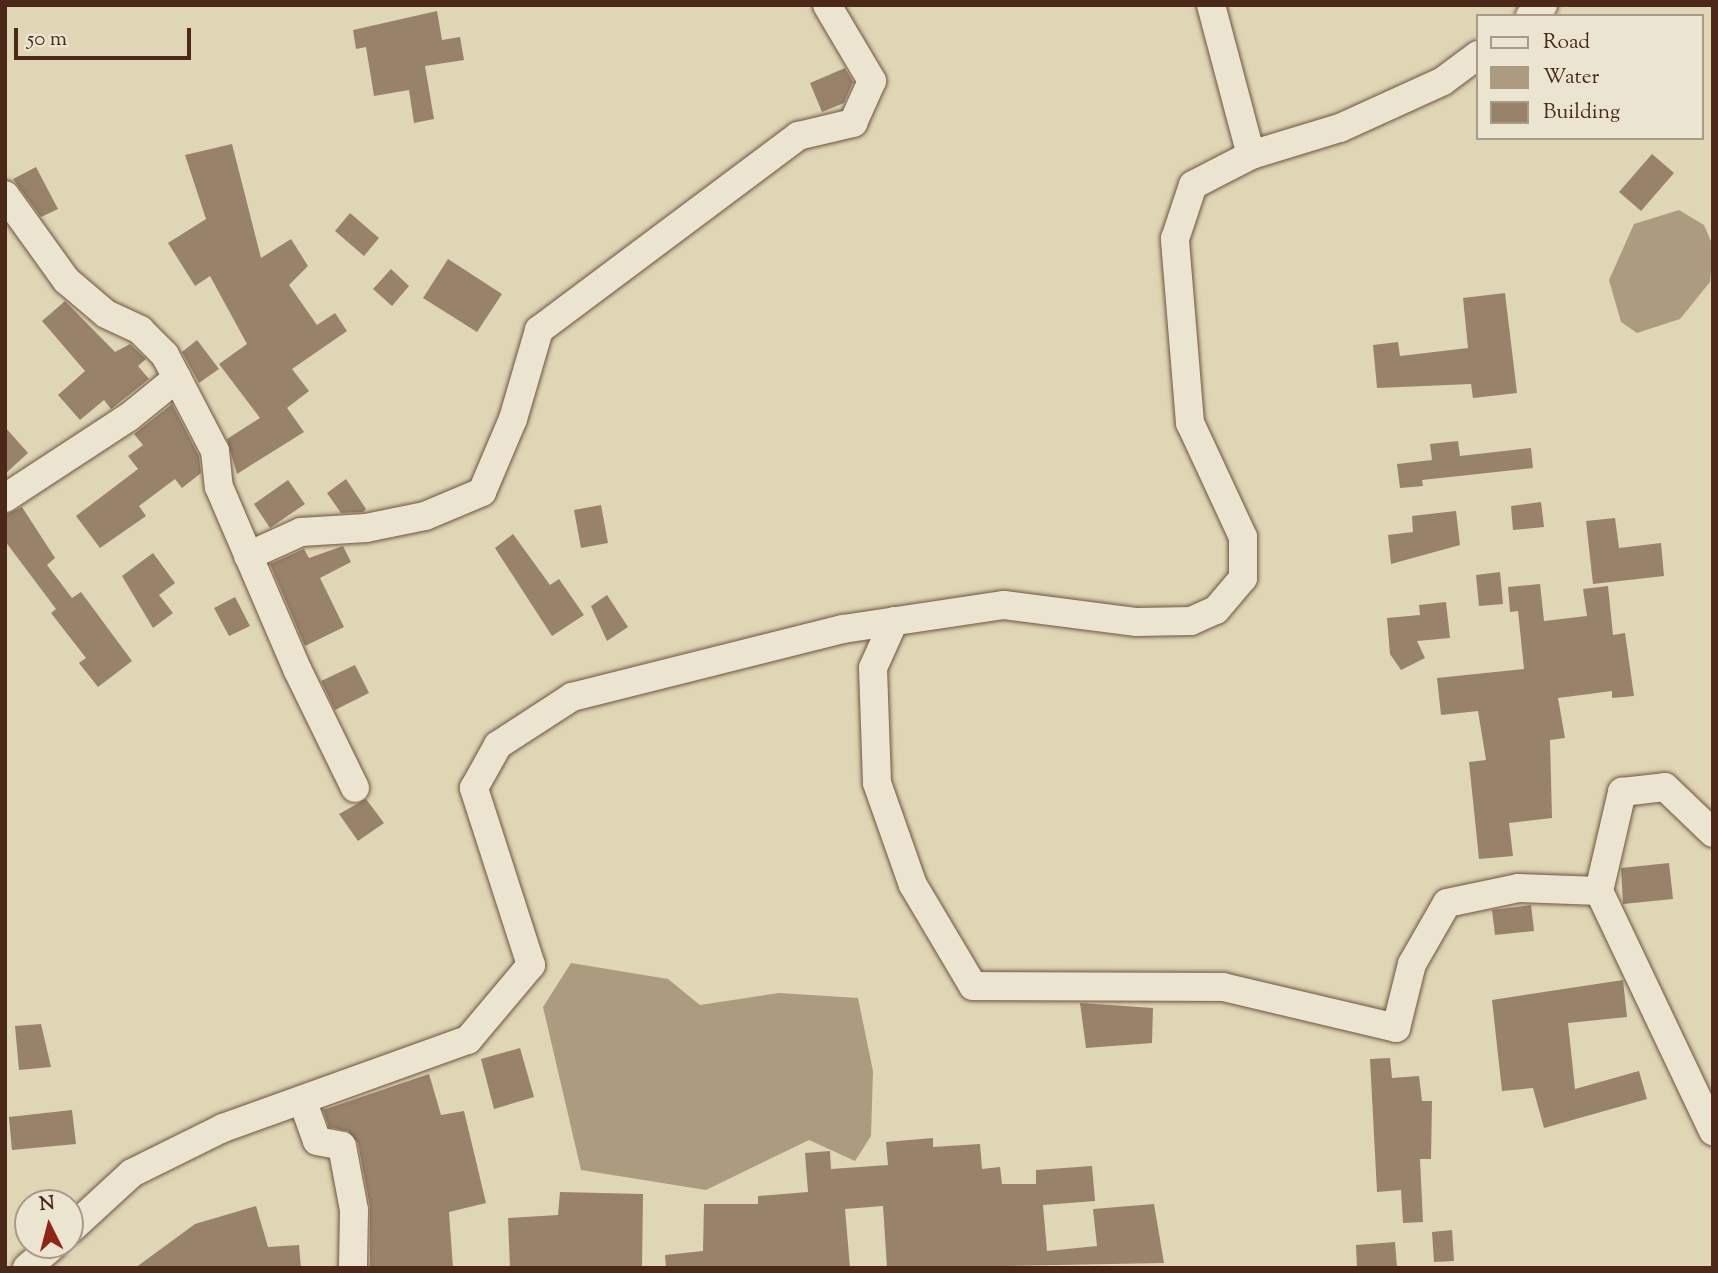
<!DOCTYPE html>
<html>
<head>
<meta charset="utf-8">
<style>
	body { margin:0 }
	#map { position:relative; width:1718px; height:1273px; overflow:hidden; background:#dfd6b6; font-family:"Sorts Mill Goudy",serif }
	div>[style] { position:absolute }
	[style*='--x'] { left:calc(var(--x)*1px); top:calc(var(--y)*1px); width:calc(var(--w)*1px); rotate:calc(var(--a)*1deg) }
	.water>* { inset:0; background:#ad9b80 }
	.building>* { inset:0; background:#98826a }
	.roads { filter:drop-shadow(0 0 2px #70543f) drop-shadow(0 0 2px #70543f) }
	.street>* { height:28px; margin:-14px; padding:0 14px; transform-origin:14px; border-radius:14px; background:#eae4d0 }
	span { translate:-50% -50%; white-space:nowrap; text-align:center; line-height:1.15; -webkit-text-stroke:6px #eae4d0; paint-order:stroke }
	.frame { position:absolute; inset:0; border:7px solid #4b2817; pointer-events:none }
	.legend { position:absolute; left:1476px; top:14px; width:228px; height:126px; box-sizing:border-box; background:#eae4d0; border:2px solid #aa9986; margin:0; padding:9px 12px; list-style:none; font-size:21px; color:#4b2817 }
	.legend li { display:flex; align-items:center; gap:14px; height:35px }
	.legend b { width:35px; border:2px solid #aa9986 }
	.north { position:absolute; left:14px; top:1189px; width:70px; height:70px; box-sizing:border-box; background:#eae4d0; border:2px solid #aa9986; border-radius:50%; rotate:354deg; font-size:19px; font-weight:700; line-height:28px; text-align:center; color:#4b2817 }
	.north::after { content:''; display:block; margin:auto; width:24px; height:32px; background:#8f2418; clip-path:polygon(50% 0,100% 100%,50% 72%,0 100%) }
	.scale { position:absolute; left:14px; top:28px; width:177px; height:32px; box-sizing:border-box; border:4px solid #4b2817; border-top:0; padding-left:9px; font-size:21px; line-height:24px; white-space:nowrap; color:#4b2817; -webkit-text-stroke:5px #eae4d0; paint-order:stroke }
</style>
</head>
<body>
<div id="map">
	<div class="water">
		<i style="clip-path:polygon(1679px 210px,1704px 225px,1713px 246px,1710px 282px,1680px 319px,1637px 333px,1621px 322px,1609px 280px,1634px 224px)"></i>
		<i style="clip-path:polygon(571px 963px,668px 979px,700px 1005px,779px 993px,858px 998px,873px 1071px,871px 1136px,855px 1161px,809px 1140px,706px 1190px,581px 1170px,543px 1007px)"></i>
	</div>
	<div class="building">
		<i style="clip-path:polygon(437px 11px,442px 40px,460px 37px,464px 60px,425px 66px,434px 119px,414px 123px,409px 90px,374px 96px,366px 47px,356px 49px,353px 30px)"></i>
		<i style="clip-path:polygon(845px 68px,853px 82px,844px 103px,822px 112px,810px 83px)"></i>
		<i style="clip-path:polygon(232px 144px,261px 258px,291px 239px,308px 266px,289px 285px,317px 325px,335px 313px,347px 331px,292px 369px,309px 391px,287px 408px,304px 432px,237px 474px,227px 439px,260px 418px,219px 364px,247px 344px,210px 276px,195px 286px,168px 243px,206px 219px,185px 155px)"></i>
		<i style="clip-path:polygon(1652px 154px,1674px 173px,1641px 211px,1619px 192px)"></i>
		<i style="clip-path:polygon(36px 167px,58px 209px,41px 217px,13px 179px)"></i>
		<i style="clip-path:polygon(350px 213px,379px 238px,364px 256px,335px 231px)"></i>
		<i style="clip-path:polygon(448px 259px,502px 294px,477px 332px,423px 298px)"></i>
		<i style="clip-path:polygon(391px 269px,409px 286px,392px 306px,373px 289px)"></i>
		<i style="clip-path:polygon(1505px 293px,1517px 393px,1473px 398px,1471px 384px,1377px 388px,1373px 345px,1398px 342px,1400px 356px,1468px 348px,1463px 298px)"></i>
		<i style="clip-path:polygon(65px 301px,115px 352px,130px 344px,146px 359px,138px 366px,149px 379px,111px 409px,104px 400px,80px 420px,58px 395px,85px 371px,42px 321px)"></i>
		<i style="clip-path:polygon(197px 340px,219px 369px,199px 383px,182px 352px)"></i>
		<i style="clip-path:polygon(172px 404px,199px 456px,201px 473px,182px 488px,175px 479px,139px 506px,146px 516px,100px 548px,76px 516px,138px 469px,128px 456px,143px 445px,134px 434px)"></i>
		<i style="clip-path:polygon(5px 427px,28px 453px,5px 474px)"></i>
		<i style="clip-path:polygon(1458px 441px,1460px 456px,1531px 448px,1533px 468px,1422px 480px,1423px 486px,1400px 488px,1397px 464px,1432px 460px,1430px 444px)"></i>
		<i style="clip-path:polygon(346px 479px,366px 509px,363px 512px,341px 513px,327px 493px)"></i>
		<i style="clip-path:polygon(288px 480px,305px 504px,270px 528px,254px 504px)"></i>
		<i style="clip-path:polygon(1541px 502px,1544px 527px,1513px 530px,1511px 506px)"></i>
		<i style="clip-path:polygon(601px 505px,608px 543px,581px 548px,574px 510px)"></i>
		<i style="clip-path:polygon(22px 507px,55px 558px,47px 565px,72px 598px,81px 592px,132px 661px,98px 687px,79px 663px,86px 658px,51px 613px,56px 609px,5px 541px,5px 515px)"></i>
		<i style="clip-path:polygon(1456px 511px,1460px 545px,1391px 564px,1388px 535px,1413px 532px,1412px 516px)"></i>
		<i style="clip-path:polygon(1615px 518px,1619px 548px,1661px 543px,1664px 576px,1593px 584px,1586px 521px)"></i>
		<i style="clip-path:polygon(513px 534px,550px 585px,559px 579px,584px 615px,552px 636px,495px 548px)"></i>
		<i style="clip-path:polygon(343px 546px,351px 562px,320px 578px,344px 627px,305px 646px,270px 564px,304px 549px,309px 558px)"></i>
		<i style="clip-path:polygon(153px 553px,175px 583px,159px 595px,173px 613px,153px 628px,122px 576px)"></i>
		<i style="clip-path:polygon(1500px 572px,1503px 604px,1479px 606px,1476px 575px)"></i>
		<i style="clip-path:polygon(1540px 584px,1544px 621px,1587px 616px,1583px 589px,1608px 586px,1613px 635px,1625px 633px,1634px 696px,1612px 698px,1612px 691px,1558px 698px,1565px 738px,1550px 740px,1552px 818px,1509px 823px,1513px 856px,1479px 859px,1469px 762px,1486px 760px,1478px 711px,1441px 715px,1437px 678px,1524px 669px,1518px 611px,1510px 612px,1508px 587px)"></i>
		<i style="clip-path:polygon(607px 595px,628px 627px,607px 641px,591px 606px)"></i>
		<i style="clip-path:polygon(235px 597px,250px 626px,229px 636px,214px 608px)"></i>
		<i style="clip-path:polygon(1446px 602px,1450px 638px,1417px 641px,1425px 658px,1401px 670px,1390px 654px,1387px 618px,1420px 615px,1419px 605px)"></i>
		<i style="clip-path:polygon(355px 665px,369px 693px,335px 710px,321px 681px)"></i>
		<i style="clip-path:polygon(366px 799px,384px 823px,358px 841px,339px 814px)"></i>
		<i style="clip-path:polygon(1669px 863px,1673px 899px,1623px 904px,1621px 868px)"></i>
		<i style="clip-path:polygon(1531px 905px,1534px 931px,1495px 935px,1492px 910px)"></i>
		<i style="clip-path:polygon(1623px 980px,1627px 1017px,1568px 1023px,1575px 1089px,1639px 1071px,1647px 1099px,1544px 1128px,1533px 1088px,1502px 1091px,1492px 1000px)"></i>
		<i style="clip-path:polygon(1080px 1003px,1153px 1008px,1152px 1043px,1086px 1048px)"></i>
		<i style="clip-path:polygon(41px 1024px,51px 1067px,19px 1070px,15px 1026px)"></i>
		<i style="clip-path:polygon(520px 1048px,534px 1097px,494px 1109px,481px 1059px)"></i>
		<i style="clip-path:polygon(1390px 1058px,1392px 1078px,1419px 1076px,1422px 1101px,1432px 1101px,1431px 1159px,1420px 1159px,1423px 1222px,1403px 1223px,1401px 1190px,1377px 1192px,1370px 1059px)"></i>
		<i style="clip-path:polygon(429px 1074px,441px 1115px,464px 1111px,486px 1203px,449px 1212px,453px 1268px,370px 1268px,370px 1207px,358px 1143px,348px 1131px,329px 1127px,323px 1110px)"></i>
		<i style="clip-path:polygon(72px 1110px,76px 1144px,12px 1150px,9px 1117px)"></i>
		<i style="clip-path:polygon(933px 1138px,933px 1147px,980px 1144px,982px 1169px,1000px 1167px,1002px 1184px,1036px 1184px,1036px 1170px,1092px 1166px,1095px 1201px,1043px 1205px,1047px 1251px,1097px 1246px,1093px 1209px,1154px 1204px,1164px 1263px,887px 1268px,883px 1206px,845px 1209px,850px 1268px,666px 1268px,665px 1255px,703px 1251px,704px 1204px,758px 1204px,758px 1196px,808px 1192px,805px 1153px,830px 1151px,831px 1169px,888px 1165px,886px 1142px)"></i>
		<i style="clip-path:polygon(560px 1192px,643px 1194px,642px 1268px,510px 1268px,508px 1218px,558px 1215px)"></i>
		<i style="clip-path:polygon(256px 1206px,268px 1247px,299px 1245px,301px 1268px,135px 1268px,195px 1224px)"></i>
		<i style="clip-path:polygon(1452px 1230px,1454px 1261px,1434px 1262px,1432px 1232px)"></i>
		<i style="clip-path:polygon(1395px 1242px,1397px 1268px,1357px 1268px,1356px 1245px)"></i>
	</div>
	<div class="roads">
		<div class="street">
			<i style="--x:1211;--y:5;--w:155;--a:75.1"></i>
			<i style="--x:1530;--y:16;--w:17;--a:-40"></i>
			<i style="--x:5;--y:195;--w:105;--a:54.3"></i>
			<i style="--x:66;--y:280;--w:52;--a:40.4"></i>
			<i style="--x:106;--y:314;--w:38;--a:25"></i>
			<i style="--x:140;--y:330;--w:35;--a:45"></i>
			<i style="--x:165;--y:355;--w:108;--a:62.5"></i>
			<i style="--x:215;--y:451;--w:36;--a:84"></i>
			<i style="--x:219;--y:487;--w:200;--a:66.8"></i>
			<i style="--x:298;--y:671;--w:130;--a:64"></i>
			<i style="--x:5;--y:498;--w:148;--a:-33.2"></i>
			<i style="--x:129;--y:417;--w:62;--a:-39.1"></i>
			<i style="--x:248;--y:556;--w:58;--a:-24.4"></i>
			<i style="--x:301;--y:532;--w:65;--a:-3.5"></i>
			<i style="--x:366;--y:528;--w:60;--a:-11.5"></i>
			<i style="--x:425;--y:516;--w:62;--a:-22.8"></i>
			<i style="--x:482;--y:492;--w:79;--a:-67"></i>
			<i style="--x:513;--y:419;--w:93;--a:-73.7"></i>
			<i style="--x:539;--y:330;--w:324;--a:-36.8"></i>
			<i style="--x:798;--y:136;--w:57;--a:-13.3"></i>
			<i style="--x:853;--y:123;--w:46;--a:-65.7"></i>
			<i style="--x:872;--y:81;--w:88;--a:-120.6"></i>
			<i style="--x:894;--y:621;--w:51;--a:114.1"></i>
			<i style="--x:873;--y:668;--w:115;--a:88"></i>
			<i style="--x:877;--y:783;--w:108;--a:70.6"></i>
			<i style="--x:913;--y:885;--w:117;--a:59.3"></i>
			<i style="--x:973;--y:986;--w:250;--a:0.2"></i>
			<i style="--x:1223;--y:987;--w:178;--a:13.3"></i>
			<i style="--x:1396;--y:1028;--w:66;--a:-76"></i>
			<i style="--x:1412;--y:964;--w:70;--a:-60.2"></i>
			<i style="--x:1447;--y:903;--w:73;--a:-11.9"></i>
			<i style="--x:1518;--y:888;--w:81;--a:2.1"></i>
			<i style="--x:1599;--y:891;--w:102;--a:-76.9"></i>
			<i style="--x:1622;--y:792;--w:43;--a:-6.6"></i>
			<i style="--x:1665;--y:787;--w:66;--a:43.8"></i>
			<i style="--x:1599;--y:891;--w:266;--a:64.6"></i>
			<i style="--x:303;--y:1102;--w:41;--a:70.3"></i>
			<i style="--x:317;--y:1141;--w:25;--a:11"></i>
			<i style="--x:342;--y:1146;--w:65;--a:79.4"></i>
			<i style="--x:354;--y:1210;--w:58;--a:91"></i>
			<i style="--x:70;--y:1230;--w:84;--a:-42.6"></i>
			<i style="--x:132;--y:1173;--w:102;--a:-26.3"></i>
			<i style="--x:223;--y:1128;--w:260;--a:-19.8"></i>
			<i style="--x:468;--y:1040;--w:98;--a:-50"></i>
			<i style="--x:531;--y:965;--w:186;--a:-107.9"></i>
			<i style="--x:474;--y:788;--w:49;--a:-60.8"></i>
			<i style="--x:498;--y:745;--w:88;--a:-33"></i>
			<i style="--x:572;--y:697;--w:279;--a:-14.1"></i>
			<i style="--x:843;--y:629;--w:163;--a:-8.5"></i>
			<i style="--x:1004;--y:605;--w:134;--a:7.3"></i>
			<i style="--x:1137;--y:622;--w:54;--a:-1.1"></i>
			<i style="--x:1191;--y:621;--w:27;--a:-24"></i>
			<i style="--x:1216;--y:610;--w:42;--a:-49.8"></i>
			<i style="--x:1243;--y:578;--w:41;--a:-90"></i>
			<i style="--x:1243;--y:537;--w:126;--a:-114.9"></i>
			<i style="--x:1190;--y:423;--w:185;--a:-94.7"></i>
			<i style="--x:1175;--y:239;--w:57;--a:-71.6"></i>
			<i style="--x:1193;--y:185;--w:65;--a:-27.3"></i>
			<i style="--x:1251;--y:155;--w:93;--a:-16.9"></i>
			<i style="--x:1340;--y:128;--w:113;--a:-24.5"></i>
			<i style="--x:1443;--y:81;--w:44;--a:-36.6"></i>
			<i style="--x:27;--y:1268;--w:35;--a:-41"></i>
		</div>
	</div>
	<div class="frame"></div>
	<ul class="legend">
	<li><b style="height:9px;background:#eae4d0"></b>Road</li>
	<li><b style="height:19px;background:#ad9b80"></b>Water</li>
	<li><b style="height:19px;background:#98826a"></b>Building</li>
	</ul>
	<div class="north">N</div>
	<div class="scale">50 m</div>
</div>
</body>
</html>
